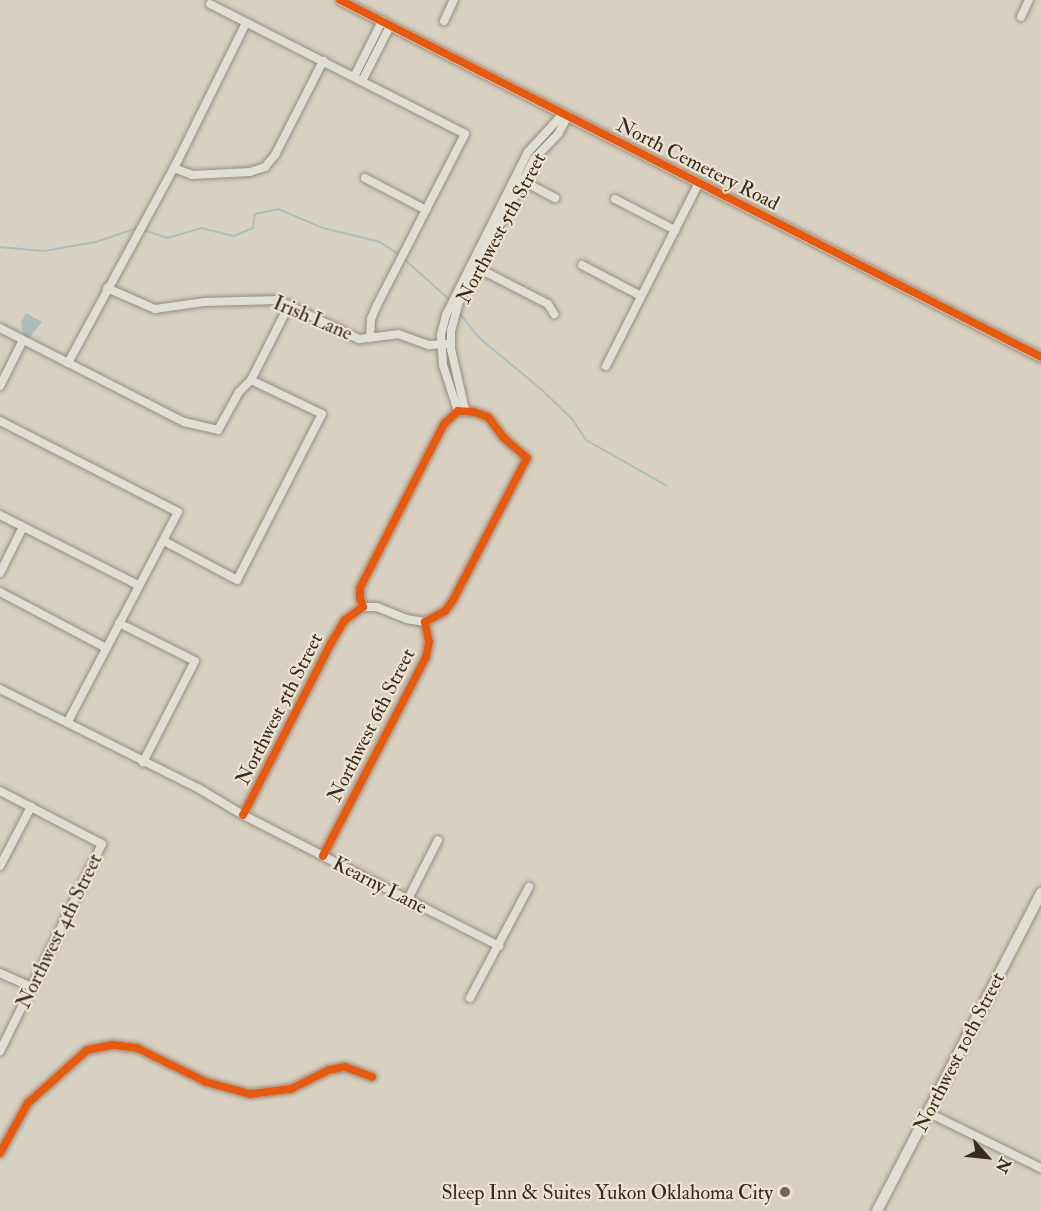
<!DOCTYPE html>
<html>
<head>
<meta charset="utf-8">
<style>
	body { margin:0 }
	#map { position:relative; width:1041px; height:1211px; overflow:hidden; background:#d8d1c1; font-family:"IM FELL Double Pica",serif }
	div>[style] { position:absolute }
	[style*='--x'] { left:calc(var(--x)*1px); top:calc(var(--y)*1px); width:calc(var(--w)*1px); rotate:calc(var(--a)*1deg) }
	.water>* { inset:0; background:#aabfb9 }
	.stream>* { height:2px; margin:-1px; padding:0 1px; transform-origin:1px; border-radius:1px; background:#aabfb9 }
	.roads { filter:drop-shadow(0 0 2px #938d82) drop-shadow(0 0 2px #938d82) }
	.minor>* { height:8px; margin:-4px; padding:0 4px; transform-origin:4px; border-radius:4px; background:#e1ded5 }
	.tertiary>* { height:9px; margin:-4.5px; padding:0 4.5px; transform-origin:4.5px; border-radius:4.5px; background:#e1ded5 }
	.secondary>* { height:10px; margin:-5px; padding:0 5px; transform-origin:5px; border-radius:5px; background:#e1ded5 }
	.cycleway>* { height:8px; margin:-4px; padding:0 4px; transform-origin:4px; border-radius:4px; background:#e8590c }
	.dots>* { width:16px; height:16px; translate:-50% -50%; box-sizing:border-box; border:3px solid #ece4d0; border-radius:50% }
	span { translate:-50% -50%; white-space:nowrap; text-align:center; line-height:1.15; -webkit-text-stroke:4.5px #ece4d0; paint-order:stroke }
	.street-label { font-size:20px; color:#3a2b1d }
	.poi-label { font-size:20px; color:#3a2b1d }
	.right { translate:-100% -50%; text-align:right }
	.north { position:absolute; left:957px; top:1127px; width:60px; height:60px; -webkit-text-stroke:4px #ece4d0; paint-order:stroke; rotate:117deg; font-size:16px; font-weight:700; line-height:24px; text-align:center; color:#3a2b1d }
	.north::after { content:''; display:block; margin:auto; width:21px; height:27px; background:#3a2b1d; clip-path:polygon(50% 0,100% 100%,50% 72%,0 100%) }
</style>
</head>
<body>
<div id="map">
	<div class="water">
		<i style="clip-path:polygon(26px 313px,42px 322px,30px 337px,24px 337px,21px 322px)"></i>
	</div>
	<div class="stream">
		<i style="--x:0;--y:247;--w:44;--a:5.2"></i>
		<i style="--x:44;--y:251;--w:53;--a:-9.8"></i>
		<i style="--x:96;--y:242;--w:43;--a:-18.9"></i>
		<i style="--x:137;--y:228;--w:32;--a:18"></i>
		<i style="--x:167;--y:238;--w:35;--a:-16"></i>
		<i style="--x:201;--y:228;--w:34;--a:14"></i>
		<i style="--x:234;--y:236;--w:21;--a:-23"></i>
		<i style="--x:253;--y:228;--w:14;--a:-82"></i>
		<i style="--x:255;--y:214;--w:24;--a:-12"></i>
		<i style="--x:278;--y:209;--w:49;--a:22.9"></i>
		<i style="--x:323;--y:228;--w:59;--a:13.8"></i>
		<i style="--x:380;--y:242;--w:24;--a:33"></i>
		<i style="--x:404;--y:259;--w:63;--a:41.8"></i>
		<i style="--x:458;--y:311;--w:33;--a:52"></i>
		<i style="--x:478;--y:337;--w:83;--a:39.6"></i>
		<i style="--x:542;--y:390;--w:42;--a:44"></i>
		<i style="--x:572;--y:419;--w:25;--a:56"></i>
		<i style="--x:586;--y:440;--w:93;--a:29.6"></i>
	</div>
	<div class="roads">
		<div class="minor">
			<i style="--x:210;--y:4;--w:286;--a:27"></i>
			<i style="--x:465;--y:134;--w:192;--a:117.2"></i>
			<i style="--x:377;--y:305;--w:15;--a:113"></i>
			<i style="--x:371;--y:319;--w:19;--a:93"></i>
			<i style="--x:1021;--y:17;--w:19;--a:-65"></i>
			<i style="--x:444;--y:21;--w:23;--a:-65"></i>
			<i style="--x:246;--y:23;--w:162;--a:116.4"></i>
			<i style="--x:174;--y:168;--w:19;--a:21"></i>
			<i style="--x:192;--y:175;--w:58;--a:-3"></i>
			<i style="--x:250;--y:172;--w:16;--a:-18"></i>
			<i style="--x:265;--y:167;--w:16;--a:-50"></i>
			<i style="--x:275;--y:155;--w:106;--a:-62.9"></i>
			<i style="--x:354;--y:77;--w:63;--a:-63.4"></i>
			<i style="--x:362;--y:81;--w:62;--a:-63"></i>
			<i style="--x:365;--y:178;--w:69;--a:27.7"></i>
			<i style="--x:519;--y:179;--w:41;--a:27.8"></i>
			<i style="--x:615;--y:199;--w:68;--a:27.3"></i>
			<i style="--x:582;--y:265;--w:67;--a:27.7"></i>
			<i style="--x:474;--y:266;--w:83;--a:27.2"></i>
			<i style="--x:548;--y:304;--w:12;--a:59"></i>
			<i style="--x:107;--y:288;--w:52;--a:23.6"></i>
			<i style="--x:155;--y:309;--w:49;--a:-8.1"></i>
			<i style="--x:204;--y:302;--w:74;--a:-1.5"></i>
			<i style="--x:278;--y:300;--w:90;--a:25.7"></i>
			<i style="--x:359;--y:339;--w:39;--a:-7"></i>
			<i style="--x:398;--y:334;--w:33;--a:20"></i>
			<i style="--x:429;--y:345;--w:22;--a:-3"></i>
			<i style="--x:0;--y:328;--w:207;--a:27.1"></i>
			<i style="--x:184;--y:422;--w:35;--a:13"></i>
			<i style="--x:218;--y:430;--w:43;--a:-61.1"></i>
			<i style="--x:239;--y:392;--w:17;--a:-45"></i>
			<i style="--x:251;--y:380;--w:84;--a:-63.1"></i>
			<i style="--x:68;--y:363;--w:222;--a:-61.5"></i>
			<i style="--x:606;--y:366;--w:205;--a:-63.1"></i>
			<i style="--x:0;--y:386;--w:51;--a:-63.4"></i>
			<i style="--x:465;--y:410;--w:63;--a:-102.9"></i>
			<i style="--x:451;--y:349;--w:18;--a:-90"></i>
			<i style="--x:451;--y:331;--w:28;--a:-75"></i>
			<i style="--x:458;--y:304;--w:164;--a:-62.3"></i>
			<i style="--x:534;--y:159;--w:35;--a:-46"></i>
			<i style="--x:558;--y:134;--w:21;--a:-61"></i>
			<i style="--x:458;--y:411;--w:48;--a:-108.1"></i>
			<i style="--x:443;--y:365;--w:30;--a:-94"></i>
			<i style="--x:441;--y:335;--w:21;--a:-76"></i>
			<i style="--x:446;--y:315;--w:182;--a:-63.3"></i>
			<i style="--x:528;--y:152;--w:52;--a:-47.4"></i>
			<i style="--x:0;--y:421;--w:200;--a:27.1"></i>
			<i style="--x:178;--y:512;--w:238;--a:117.7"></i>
			<i style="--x:0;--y:515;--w:155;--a:26.9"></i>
			<i style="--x:164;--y:541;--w:83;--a:28.1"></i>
			<i style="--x:237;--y:580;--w:186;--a:-62.9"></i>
			<i style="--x:322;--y:414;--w:79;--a:-154.4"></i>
			<i style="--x:0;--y:573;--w:51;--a:-63.4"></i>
			<i style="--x:0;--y:592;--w:120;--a:27.8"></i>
			<i style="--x:363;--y:607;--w:14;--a:0"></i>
			<i style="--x:377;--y:607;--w:31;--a:22"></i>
			<i style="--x:406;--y:619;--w:19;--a:9"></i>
			<i style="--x:119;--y:623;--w:85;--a:26.6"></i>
			<i style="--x:195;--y:661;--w:114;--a:117.2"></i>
			<i style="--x:0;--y:689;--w:221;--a:26.6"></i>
			<i style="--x:198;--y:788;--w:52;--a:31"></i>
			<i style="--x:243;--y:815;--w:288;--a:27.1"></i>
			<i style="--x:0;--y:791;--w:115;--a:27.5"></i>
			<i style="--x:102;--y:844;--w:231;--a:116.2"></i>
			<i style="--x:243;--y:815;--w:193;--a:-62.9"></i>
			<i style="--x:331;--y:643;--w:27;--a:-59"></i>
			<i style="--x:345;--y:620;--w:22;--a:-36"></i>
			<i style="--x:363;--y:607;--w:9;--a:-108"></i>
			<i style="--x:360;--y:598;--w:10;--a:-90"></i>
			<i style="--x:360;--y:588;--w:184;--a:-62.9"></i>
			<i style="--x:444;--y:424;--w:19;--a:-43"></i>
			<i style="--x:458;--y:411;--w:16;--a:4"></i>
			<i style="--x:474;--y:412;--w:15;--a:20"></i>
			<i style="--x:488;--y:417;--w:26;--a:53"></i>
			<i style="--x:504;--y:438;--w:30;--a:41"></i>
			<i style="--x:527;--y:458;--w:160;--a:117.5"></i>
			<i style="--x:453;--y:600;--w:14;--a:126"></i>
			<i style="--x:445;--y:611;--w:23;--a:151"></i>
			<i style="--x:425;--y:622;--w:20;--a:79"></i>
			<i style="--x:429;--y:642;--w:15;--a:101"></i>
			<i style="--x:426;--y:657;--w:224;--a:117.4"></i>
			<i style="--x:0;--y:866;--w:67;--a:-62.3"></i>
			<i style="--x:408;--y:899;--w:66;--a:-63"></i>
			<i style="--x:0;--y:973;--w:36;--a:24"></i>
			<i style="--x:470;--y:998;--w:126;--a:-62"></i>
			<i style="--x:927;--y:1112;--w:127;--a:26.2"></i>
			<i style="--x:0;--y:1153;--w:57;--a:-60.8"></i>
			<i style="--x:28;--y:1103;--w:79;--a:-41.9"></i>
			<i style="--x:87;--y:1050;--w:26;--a:-11"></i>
			<i style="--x:113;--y:1045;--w:24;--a:7"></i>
			<i style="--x:137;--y:1048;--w:77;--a:26.2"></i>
			<i style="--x:206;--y:1082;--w:46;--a:15.3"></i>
			<i style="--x:250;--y:1094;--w:41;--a:-7"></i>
			<i style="--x:291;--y:1089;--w:42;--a:-26.6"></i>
			<i style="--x:329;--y:1070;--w:16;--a:-11"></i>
			<i style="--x:345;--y:1067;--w:29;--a:20"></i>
		</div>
		<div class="tertiary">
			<i style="--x:340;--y:0;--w:787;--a:26.99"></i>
		</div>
		<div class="secondary">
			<i style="--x:877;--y:1211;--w:358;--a:-62.7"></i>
		</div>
	</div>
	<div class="cycleway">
		<i style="--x:340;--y:0;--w:787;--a:26.99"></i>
		<i style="--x:243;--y:815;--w:193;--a:-62.9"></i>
		<i style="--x:331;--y:643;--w:27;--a:-59"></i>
		<i style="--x:345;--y:620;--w:22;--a:-36"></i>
		<i style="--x:363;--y:607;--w:9;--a:-108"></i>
		<i style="--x:360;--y:598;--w:10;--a:-90"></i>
		<i style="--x:360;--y:588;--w:184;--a:-62.9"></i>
		<i style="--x:444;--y:424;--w:19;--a:-43"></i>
		<i style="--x:458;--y:411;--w:16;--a:4"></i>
		<i style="--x:474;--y:412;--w:15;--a:20"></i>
		<i style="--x:488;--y:417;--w:26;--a:53"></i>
		<i style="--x:504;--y:438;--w:30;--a:41"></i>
		<i style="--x:527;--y:458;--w:160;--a:117.5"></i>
		<i style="--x:453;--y:600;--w:14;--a:126"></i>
		<i style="--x:445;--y:611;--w:23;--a:151"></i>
		<i style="--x:425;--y:622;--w:20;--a:79"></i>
		<i style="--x:429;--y:642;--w:15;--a:101"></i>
		<i style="--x:426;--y:657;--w:224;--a:117.4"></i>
		<i style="--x:0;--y:1153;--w:57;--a:-60.8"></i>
		<i style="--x:28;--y:1103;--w:79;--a:-41.9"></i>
		<i style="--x:87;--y:1050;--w:26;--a:-11"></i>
		<i style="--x:113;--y:1045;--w:24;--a:7"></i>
		<i style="--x:137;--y:1048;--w:77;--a:26.2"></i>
		<i style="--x:206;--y:1082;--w:46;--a:15.3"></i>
		<i style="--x:250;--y:1094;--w:41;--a:-7"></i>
		<i style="--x:291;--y:1089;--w:42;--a:-26.6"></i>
		<i style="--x:329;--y:1070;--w:16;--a:-11"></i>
		<i style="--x:345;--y:1067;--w:29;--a:20"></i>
	</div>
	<div class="dots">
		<i style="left:785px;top:1192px;background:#716556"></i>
	</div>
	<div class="street-label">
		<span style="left:698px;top:164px;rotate:27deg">North Cemetery Road</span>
		<span style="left:501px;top:228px;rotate:-62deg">Northwest 5th Street</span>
		<span style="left:313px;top:318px;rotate:23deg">Irish Lane</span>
		<span style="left:279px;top:709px;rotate:-63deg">Northwest 5th Street</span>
		<span style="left:371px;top:725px;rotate:-63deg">Northwest 6th Street</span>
		<span style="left:380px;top:885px;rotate:27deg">Kearny Lane</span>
		<span style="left:59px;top:931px;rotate:-64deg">Northwest 4th Street</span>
		<span style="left:959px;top:1052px;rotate:-63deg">Northwest 10th Street</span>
	</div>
	<div class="poi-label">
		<span class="right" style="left:773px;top:1192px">Sleep Inn &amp; Suites Yukon Oklahoma City</span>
	</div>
	<div class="north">N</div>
</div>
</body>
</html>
